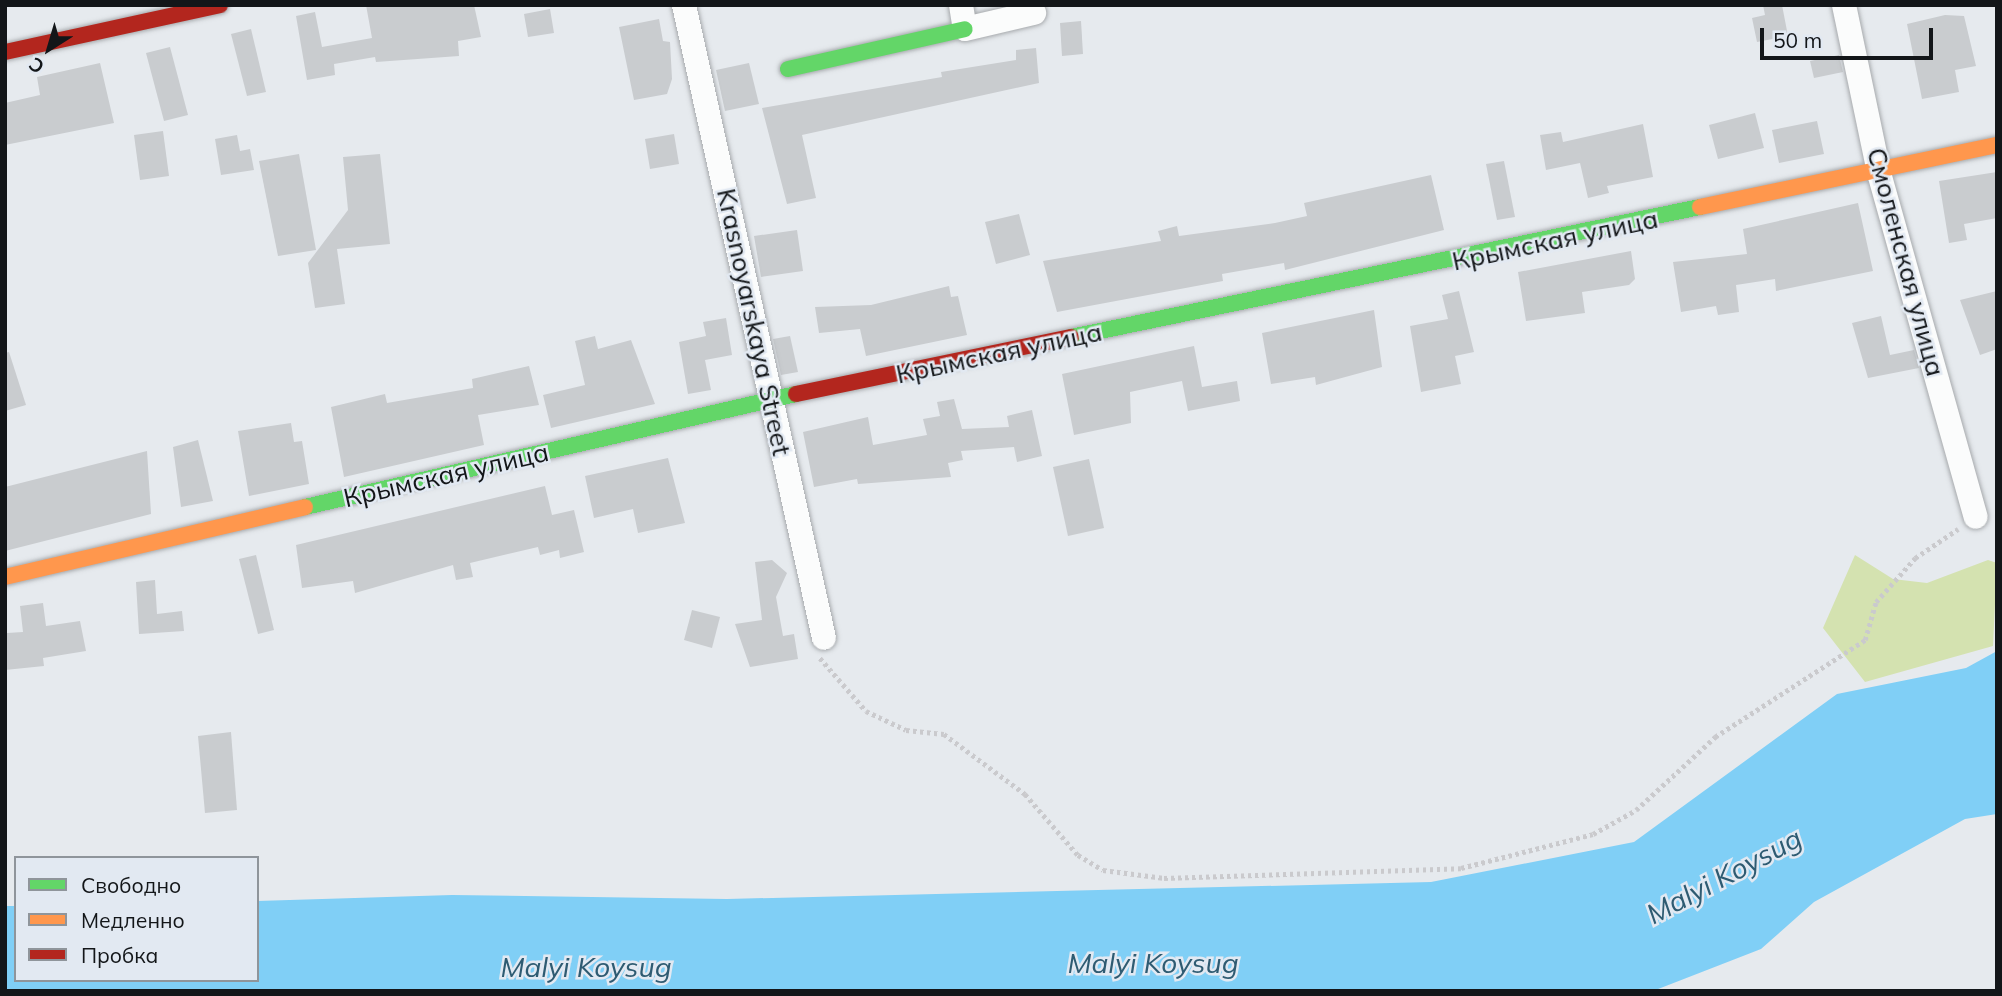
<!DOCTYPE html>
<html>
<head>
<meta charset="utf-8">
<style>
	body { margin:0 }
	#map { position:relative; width:2002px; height:996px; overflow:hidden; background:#e6eaee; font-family:Mulish,sans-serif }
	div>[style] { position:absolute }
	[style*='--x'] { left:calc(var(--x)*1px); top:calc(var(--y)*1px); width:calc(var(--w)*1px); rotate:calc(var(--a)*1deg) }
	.green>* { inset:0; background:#d4e2b0 }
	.water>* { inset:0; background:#80cff6 }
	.building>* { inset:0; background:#c9cccf }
	.path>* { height:4.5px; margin-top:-2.25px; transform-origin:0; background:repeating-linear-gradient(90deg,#cacacd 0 3.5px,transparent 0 7px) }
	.roads { filter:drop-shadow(0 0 2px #a7aaad) drop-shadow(0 0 2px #a7aaad) }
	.street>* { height:24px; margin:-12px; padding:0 12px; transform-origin:12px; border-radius:12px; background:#fbfcfc }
	.fast>* { height:16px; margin:-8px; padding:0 8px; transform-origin:8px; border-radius:8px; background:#63d668 }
	.slow>* { height:16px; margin:-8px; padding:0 8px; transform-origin:8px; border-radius:8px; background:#ff974d }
	.jam>* { height:16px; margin:-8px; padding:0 8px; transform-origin:8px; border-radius:8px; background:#b3261e }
	span { translate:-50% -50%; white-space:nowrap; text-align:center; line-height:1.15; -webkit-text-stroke:5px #e2e9f2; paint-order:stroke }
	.street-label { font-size:26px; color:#131619 }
	.water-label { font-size:28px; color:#2e5b72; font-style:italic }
	.frame { position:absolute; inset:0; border:7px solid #131619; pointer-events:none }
	.legend { position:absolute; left:14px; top:856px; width:245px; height:126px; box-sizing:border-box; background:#e2e9f2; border:2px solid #8f959b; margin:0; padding:9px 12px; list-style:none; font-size:21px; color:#131619 }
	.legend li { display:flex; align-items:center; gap:14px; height:35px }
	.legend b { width:35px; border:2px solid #8f959b }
	.north { position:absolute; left:14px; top:14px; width:70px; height:70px; -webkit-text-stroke:5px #e2e9f2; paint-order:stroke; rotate:217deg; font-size:19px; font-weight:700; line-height:28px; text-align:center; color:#131619 }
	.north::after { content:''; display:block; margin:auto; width:24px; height:32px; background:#131619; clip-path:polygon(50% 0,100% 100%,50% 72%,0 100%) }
	.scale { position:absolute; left:1760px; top:28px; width:173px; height:32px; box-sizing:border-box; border:4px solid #131619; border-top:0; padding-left:9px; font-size:21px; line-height:24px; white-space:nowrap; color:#131619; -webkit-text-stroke:5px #e2e9f2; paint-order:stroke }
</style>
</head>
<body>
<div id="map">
	<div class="green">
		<i style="clip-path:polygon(1855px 555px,1893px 579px,1927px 583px,1988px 560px,1997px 563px,1993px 646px,1865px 682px,1823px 628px)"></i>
	</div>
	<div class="water">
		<i style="clip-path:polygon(1997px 651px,1997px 814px,1965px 819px,1814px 902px,1761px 949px,1653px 991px,5px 991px,5px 906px,16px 906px,16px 980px,257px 980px,257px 901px,452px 895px,727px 899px,1431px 882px,1634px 842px,1837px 694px,1966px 668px)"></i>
	</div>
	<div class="building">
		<i style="clip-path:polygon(366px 5px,474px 5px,481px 37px,458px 41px,459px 56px,376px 62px,375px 57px,334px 64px,335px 75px,307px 80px,296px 16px,315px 12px,322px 47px,372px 38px)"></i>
		<i style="clip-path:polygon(1763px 5px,1782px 5px,1788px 36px,1757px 42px,1752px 18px,1765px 15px)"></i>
		<i style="clip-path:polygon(550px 9px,554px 33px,528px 37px,524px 14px)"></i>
		<i style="clip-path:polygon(1945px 15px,1964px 16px,1976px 66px,1955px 70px,1959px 92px,1922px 99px,1907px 24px)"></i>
		<i style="clip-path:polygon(659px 19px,663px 41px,670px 42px,672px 79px,667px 94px,634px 100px,619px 27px)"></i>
		<i style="clip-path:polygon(1081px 21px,1083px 54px,1062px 56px,1060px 23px)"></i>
		<i style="clip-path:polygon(251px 29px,266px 92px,247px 96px,231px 34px)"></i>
		<i style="clip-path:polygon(170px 47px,188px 115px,164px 121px,146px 53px)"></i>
		<i style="clip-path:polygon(1036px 48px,1039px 83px,802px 135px,816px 198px,787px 204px,762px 108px,942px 77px,941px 72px,1016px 60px,1016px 50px)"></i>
		<i style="clip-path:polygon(1839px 55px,1843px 72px,1814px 78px,1810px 61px)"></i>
		<i style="clip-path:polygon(100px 63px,114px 123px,5px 145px,5px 103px,40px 95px,37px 77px)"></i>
		<i style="clip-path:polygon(749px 63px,759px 104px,725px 111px,716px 70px)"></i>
		<i style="clip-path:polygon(1755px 113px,1764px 148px,1718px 159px,1709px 125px)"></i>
		<i style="clip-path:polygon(1817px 121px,1824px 154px,1779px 163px,1772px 130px)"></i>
		<i style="clip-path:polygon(1643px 124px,1653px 177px,1607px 186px,1609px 193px,1588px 198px,1580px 163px,1546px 170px,1540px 135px,1561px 132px,1563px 142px)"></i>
		<i style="clip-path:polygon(163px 131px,169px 176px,140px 180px,134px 135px)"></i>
		<i style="clip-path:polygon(674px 134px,679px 164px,650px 169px,645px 139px)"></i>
		<i style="clip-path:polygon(237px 135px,240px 151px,250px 149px,254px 170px,221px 175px,215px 139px)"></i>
		<i style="clip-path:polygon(299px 154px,316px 250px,278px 256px,259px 161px)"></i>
		<i style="clip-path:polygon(380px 154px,390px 244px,337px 249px,345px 304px,315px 308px,308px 263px,348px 210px,343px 157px)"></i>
		<i style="clip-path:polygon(1504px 161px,1515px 217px,1497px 220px,1486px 164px)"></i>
		<i style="clip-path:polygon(1997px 172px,1997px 218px,1964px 224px,1967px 240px,1949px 243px,1939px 181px)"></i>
		<i style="clip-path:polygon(1431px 175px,1444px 230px,1285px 270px,1284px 263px,1222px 274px,1223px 281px,1057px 312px,1043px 261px,1161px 241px,1158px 231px,1177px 226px,1179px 236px,1275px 223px,1307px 216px,1304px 203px)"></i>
		<i style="clip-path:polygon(1858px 203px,1873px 271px,1776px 291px,1775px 279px,1736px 285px,1739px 312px,1718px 315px,1716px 306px,1681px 312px,1673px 262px,1747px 254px,1743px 229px)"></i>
		<i style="clip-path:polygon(1019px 214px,1030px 255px,996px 264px,985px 222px)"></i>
		<i style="clip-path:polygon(797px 230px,803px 271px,761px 277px,754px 236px)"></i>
		<i style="clip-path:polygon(1631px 251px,1635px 279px,1629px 285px,1582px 292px,1585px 313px,1526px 321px,1518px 272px)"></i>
		<i style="clip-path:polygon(949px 286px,951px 297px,958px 296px,967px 335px,866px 356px,860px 329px,819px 333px,815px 307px,871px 305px)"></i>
		<i style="clip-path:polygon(1459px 291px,1474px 352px,1455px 356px,1461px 384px,1421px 392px,1410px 326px,1448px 319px,1442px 295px)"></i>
		<i style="clip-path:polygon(1997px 291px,1997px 349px,1980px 355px,1960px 300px)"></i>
		<i style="clip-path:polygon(1374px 310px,1382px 367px,1316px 385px,1315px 377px,1271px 384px,1262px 333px)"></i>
		<i style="clip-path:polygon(1881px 316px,1890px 355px,1914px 350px,1919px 368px,1868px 378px,1852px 323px)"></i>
		<i style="clip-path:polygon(726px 318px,732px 355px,705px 360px,711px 390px,688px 394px,679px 342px,706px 336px,703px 322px)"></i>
		<i style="clip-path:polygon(595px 336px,598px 349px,631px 340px,655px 404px,551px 428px,543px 395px,585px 385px,575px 341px)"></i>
		<i style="clip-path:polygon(790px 336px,798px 372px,781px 375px,773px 339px)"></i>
		<i style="clip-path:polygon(1194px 346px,1202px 387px,1237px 381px,1240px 401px,1188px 411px,1182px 381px,1130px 392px,1131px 423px,1074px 435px,1062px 374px)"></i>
		<i style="clip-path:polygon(9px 352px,26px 405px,5px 411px,5px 353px)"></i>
		<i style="clip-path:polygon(529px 366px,539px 405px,478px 415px,484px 445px,344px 477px,331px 407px,385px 394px,387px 403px,473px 388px,472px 379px)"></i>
		<i style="clip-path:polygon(954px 399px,962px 429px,1009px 427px,1007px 416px,1032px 410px,1042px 456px,1017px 462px,1014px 447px,961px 451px,963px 460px,948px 463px,951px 477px,858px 484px,857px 479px,814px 487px,803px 432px,868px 417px,873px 445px,927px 435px,923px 419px,940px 416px,937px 402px)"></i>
		<i style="clip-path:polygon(291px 423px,294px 442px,302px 441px,309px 484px,249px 496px,238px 431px)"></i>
		<i style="clip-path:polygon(198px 440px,213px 501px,181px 507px,173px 447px)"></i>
		<i style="clip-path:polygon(147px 451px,151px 514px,5px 551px,5px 487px)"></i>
		<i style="clip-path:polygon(668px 458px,685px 523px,638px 533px,633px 509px,594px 518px,585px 476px)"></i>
		<i style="clip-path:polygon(1089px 459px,1104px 528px,1068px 536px,1053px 467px)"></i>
		<i style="clip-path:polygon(545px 486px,552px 515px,574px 510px,584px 552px,560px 558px,559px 550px,540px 555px,538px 547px,470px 563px,473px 577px,456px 580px,453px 565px,355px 593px,353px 581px,302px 588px,296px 545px)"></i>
		<i style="clip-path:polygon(256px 555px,274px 630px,258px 634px,239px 559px)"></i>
		<i style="clip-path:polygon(772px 560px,787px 573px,776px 597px,783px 636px,794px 634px,798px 659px,750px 667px,735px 624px,762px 620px,755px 562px)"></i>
		<i style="clip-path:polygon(155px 580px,157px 614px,182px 611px,184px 631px,139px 634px,136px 582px)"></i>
		<i style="clip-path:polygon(43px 603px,46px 626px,80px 621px,86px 651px,43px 658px,44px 666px,5px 670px,7px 633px,23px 632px,20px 606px)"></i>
		<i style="clip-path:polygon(692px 610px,720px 617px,712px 648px,684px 640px)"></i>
		<i style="clip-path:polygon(231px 732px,237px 810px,205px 813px,198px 736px)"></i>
	</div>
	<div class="path">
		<i style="--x:820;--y:658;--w:70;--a:49"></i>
		<i style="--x:866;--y:711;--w:44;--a:25.4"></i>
		<i style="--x:906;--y:730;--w:38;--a:6"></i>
		<i style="--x:944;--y:734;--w:101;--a:36.5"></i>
		<i style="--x:1025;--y:794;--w:81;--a:49"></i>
		<i style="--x:1078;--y:855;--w:29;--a:31"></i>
		<i style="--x:1103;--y:870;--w:62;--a:7.5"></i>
		<i style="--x:1164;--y:878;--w:297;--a:-1.9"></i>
		<i style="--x:1461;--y:868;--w:136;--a:-14.4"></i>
		<i style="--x:1593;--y:834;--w:49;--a:-29.2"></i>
		<i style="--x:1636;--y:810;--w:108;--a:-42.7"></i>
		<i style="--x:1715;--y:737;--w:179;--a:-32.9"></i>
		<i style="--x:1865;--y:640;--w:40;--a:-74"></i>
		<i style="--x:1876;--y:602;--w:59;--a:-48.4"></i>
		<i style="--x:1915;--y:558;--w:52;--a:-34"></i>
	</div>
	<div class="roads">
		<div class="street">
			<i style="--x:684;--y:5;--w:648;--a:77.53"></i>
			<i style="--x:961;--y:5;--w:24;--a:81"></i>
			<i style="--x:965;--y:29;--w:71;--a:-13.1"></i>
			<i style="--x:1844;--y:5;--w:172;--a:78.2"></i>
			<i style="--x:1879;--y:173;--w:357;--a:74.3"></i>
		</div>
		<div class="fast">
			<i style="--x:788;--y:69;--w:181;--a:-12.7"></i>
			<i style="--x:1071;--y:337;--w:642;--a:-11.68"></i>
			<i style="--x:305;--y:507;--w:504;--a:-12.96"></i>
		</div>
		<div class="slow">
			<i style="--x:1700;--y:207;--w:303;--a:-11.8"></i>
			<i style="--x:5;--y:577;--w:308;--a:-13.1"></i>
		</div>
		<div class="jam">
			<i style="--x:5;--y:52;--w:220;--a:-12.3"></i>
			<i style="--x:796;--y:394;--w:281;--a:-11.7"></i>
		</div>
	</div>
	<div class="street-label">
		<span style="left:1555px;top:240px;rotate:-12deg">Крымская улица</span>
		<span style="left:1906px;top:262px;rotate:75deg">Смоленская улица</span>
		<span style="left:754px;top:322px;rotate:78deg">Krasnoyarskaya Street</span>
		<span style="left:999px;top:353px;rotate:-12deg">Крымская улица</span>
		<span style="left:446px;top:475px;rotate:-13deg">Крымская улица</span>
	</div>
	<div class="water-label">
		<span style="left:1724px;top:876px;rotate:-28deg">Malyi Koysug</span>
		<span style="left:1153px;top:963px">Malyi Koysug</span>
		<span style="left:586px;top:967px">Malyi Koysug</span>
	</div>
	<div class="frame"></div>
	<ul class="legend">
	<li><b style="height:9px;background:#63d668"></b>Свободно</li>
	<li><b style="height:9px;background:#ff974d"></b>Медленно</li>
	<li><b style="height:9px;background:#b3261e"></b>Пробка</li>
	</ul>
	<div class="north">С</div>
	<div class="scale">50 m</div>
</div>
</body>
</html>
